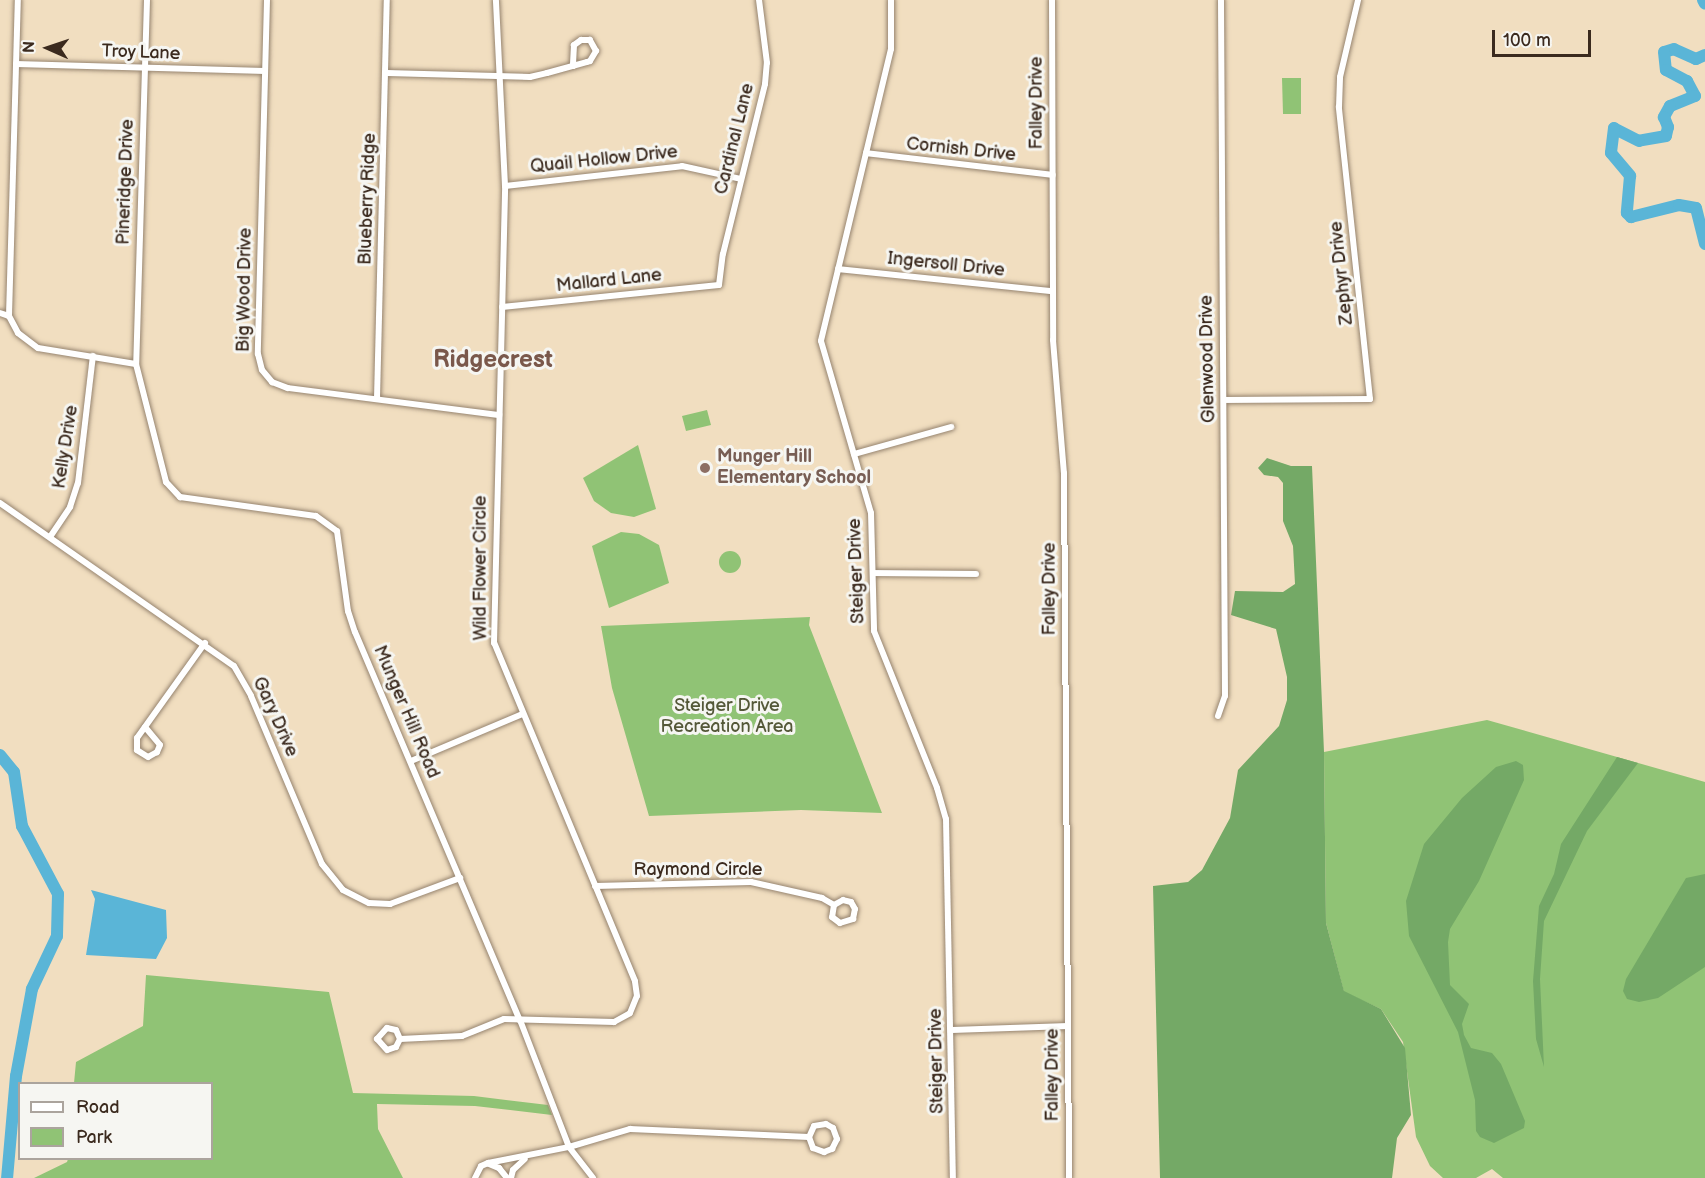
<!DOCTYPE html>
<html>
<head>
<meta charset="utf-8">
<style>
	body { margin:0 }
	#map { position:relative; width:1705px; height:1178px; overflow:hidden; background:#f1dec0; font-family:"Balsamiq Sans",sans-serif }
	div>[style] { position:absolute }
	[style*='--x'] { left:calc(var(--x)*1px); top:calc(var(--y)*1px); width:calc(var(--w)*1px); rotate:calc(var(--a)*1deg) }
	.green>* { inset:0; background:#90c375 }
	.round { border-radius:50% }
	.forest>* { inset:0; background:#74a966 }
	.water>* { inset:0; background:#5ab5d7 }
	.river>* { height:12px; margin:-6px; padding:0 6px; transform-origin:6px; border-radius:6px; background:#5ab5d7 }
	.roads { filter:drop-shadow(0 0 2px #96846f) drop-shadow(0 0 2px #96846f) }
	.street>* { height:6px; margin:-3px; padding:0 3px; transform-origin:3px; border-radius:3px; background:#fff }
	.dots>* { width:16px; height:16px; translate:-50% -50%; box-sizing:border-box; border:3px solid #f6f6f2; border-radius:50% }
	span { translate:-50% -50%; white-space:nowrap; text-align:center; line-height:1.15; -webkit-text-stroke:6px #f6f6f2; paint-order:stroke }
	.street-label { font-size:18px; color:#3b2a1e }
	.education-label { font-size:18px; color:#785e54; font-weight:700 }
	.left { translate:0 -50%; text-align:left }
	.park-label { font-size:18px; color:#545838 }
	.district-label { font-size:24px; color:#7a584b; font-weight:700 }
	.legend { position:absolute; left:18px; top:1082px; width:195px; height:78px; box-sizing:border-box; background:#f6f6f2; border:2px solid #aba49d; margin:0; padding:8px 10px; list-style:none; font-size:18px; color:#3b2a1e }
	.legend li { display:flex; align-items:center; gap:12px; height:30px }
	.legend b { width:30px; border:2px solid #aba49d }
	.north { position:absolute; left:18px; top:18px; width:60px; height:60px; -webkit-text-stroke:4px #f6f6f2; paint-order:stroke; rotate:273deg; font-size:16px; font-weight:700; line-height:24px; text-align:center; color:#3b2a1e }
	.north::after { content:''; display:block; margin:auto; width:21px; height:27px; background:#3b2a1e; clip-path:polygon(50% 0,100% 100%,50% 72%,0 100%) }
	.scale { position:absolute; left:1492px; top:30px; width:99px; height:27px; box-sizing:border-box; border:3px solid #3b2a1e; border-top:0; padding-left:8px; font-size:18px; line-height:21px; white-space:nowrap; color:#3b2a1e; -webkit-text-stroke:4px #f6f6f2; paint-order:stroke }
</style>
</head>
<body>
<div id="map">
	<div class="green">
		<i style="clip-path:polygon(1282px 78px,1301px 78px,1301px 114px,1283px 114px)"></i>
		<i style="clip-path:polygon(707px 410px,711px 425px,686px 431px,682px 416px)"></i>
		<i style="clip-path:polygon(638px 445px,656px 509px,634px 517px,611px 513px,594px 501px,583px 478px)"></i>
		<i style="clip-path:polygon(621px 532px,639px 534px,659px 545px,669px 583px,609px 608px,592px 546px)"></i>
		<i class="round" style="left:719px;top:551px;width:22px;height:22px"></i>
		<i style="clip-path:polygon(810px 617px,809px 625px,882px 813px,801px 810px,649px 816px,612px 688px,601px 626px)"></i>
		<i style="clip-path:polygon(1487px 720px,1705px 782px,1705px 1178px,1503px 1178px,1492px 1169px,1476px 1178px,1443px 1178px,1430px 1166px,1416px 1137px,1403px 1042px,1381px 1009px,1344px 992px,1326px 923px,1324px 752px)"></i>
		<i style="clip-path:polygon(146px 975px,329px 992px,353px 1093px,474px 1096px,548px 1105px,552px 1115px,475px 1106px,377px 1104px,378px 1129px,403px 1178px,34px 1178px,67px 1162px,68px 1159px,212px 1158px,212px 1084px,74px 1083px,76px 1062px,143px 1026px)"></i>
	</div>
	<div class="forest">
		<i style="clip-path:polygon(1267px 458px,1291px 466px,1312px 466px,1324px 752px,1326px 923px,1344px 991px,1381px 1009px,1405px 1048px,1411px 1115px,1397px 1138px,1392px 1178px,1160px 1178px,1153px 886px,1188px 882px,1202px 870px,1230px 818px,1238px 770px,1279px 726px,1287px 700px,1287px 677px,1276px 629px,1231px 615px,1235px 591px,1283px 592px,1295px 584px,1293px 546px,1283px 521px,1283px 483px,1278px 477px,1264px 475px,1258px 468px)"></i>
		<i style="clip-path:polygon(1617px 757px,1638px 763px,1587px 831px,1544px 921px,1540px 979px,1544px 1067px,1536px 1039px,1533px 981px,1539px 906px,1554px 874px,1561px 844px)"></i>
		<i style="clip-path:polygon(1516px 761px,1523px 765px,1524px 780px,1479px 881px,1450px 929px,1448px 942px,1450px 985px,1469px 1004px,1462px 1024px,1464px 1035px,1471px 1048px,1492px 1053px,1501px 1064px,1525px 1121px,1524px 1128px,1494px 1143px,1480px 1137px,1476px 1131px,1475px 1100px,1458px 1032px,1409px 936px,1406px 901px,1424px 844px,1462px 798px,1496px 767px)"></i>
		<i style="clip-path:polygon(1705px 874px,1705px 967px,1658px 998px,1639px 1002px,1627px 999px,1623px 991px,1626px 979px,1686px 878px)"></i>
	</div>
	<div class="water">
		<i style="clip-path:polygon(91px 890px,166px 910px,167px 938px,156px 959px,86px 955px,95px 899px)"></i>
	</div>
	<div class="river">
		<i style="--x:1703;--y:0;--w:4;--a:63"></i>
		<i style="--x:1705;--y:55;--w:10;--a:156"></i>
		<i style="--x:1696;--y:59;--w:24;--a:-156"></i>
		<i style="--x:1674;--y:49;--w:10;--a:163"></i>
		<i style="--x:1664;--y:52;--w:18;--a:84"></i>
		<i style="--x:1666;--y:70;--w:24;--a:28"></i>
		<i style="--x:1687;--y:81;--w:17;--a:62"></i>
		<i style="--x:1695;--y:96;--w:27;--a:158"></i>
		<i style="--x:1670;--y:106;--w:13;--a:119"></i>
		<i style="--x:1664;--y:117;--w:11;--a:68"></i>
		<i style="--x:1668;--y:127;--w:9;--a:103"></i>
		<i style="--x:1666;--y:136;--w:27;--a:170"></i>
		<i style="--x:1639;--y:141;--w:28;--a:-153"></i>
		<i style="--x:1614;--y:128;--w:25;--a:97"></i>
		<i style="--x:1611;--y:153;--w:30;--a:50"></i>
		<i style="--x:1630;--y:176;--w:37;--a:95"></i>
		<i style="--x:1627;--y:213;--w:6;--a:45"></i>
		<i style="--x:1631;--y:217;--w:49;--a:-14"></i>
		<i style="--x:1679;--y:205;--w:17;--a:10"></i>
		<i style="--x:1696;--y:208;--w:37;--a:76"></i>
		<i style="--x:0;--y:755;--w:22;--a:51"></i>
		<i style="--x:14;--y:772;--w:55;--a:81.6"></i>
		<i style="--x:22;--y:826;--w:77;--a:62.1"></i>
		<i style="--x:58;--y:894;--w:42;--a:91.4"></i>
		<i style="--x:57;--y:936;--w:59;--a:115.3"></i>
		<i style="--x:32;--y:989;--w:88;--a:100.4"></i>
		<i style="--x:16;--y:1076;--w:102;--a:95"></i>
	</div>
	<div class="roads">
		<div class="street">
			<i style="--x:147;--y:0;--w:364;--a:91.7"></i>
			<i style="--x:136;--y:364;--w:122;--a:75.7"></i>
			<i style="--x:166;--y:482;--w:21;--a:47"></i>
			<i style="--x:180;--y:497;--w:137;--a:8"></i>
			<i style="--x:316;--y:516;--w:26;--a:36"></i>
			<i style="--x:337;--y:531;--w:81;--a:82.2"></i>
			<i style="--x:348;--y:611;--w:22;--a:72"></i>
			<i style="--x:355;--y:632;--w:422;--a:67"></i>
			<i style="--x:520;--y:1020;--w:136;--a:68.9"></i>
			<i style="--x:569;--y:1147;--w:39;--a:52"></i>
			<i style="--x:267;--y:0;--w:354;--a:91.5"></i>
			<i style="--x:258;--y:354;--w:16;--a:76"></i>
			<i style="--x:262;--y:370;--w:16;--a:50"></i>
			<i style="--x:272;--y:382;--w:17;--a:21"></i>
			<i style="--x:288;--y:388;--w:213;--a:7.3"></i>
			<i style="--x:891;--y:0;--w:49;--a:90"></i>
			<i style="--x:891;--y:49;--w:300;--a:103.5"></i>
			<i style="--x:821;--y:341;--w:179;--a:73.8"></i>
			<i style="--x:871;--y:513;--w:118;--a:88.5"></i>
			<i style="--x:874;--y:631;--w:169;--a:68.1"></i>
			<i style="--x:937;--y:788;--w:32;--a:74"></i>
			<i style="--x:946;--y:819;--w:359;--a:88.9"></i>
			<i style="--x:1052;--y:0;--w:340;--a:89.8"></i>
			<i style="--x:1053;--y:340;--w:133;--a:85.3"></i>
			<i style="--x:1064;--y:473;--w:705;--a:89.59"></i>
			<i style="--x:16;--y:64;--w:249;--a:1.6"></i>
			<i style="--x:387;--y:73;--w:143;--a:1.6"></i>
			<i style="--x:530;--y:77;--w:17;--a:-13"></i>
			<i style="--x:547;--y:73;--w:41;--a:-15.4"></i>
			<i style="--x:587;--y:62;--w:3;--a:-18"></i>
			<i style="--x:590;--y:61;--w:12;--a:-59"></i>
			<i style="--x:596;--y:51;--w:13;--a:-119"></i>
			<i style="--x:590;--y:40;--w:9;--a:180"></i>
			<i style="--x:581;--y:40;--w:9;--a:144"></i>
			<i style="--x:574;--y:45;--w:21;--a:93"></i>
			<i style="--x:866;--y:153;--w:188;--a:6.7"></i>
			<i style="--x:505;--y:186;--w:178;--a:-6.4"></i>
			<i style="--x:682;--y:166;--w:60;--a:12.4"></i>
			<i style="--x:838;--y:269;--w:215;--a:5.9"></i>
			<i style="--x:502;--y:307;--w:218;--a:-5.8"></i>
			<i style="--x:719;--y:285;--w:31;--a:-83"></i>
			<i style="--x:723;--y:254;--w:175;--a:-76.1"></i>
			<i style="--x:765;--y:84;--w:21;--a:-85"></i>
			<i style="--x:767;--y:63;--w:64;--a:-97.2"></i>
			<i style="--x:0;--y:313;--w:9;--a:18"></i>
			<i style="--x:9;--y:316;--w:19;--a:62"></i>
			<i style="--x:18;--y:333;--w:25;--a:37"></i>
			<i style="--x:38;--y:348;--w:99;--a:9.3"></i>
			<i style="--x:9;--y:316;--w:316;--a:-88.4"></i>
			<i style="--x:377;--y:399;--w:399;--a:-88.6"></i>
			<i style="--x:1224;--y:400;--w:146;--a:-0.4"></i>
			<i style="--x:1370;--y:399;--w:294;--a:-96.1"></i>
			<i style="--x:1339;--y:107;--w:30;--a:-88"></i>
			<i style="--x:1340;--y:77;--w:79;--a:-76.8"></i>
			<i style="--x:854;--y:454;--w:101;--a:-15.6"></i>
			<i style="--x:0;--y:503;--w:285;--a:34.9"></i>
			<i style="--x:234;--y:666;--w:34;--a:60"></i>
			<i style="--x:251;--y:696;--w:182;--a:67.1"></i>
			<i style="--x:322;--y:864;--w:33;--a:51"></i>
			<i style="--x:343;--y:890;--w:29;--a:27"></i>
			<i style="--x:369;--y:903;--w:21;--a:3"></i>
			<i style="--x:390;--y:904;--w:75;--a:-20.4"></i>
			<i style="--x:50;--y:537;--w:36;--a:-56"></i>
			<i style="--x:70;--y:507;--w:25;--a:-72"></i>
			<i style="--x:78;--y:483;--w:128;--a:-83.3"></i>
			<i style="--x:873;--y:573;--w:103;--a:0.6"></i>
			<i style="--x:1218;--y:716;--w:21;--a:-71"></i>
			<i style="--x:1225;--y:696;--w:696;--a:-90.33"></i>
			<i style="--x:145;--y:727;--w:23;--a:50"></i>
			<i style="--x:160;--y:745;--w:8;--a:113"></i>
			<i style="--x:157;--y:752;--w:10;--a:151"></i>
			<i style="--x:148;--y:757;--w:13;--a:-148"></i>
			<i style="--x:137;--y:750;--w:12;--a:-90"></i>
			<i style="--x:137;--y:738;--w:117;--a:-54.4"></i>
			<i style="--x:411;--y:761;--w:121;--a:-22.9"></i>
			<i style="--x:595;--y:886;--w:156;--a:-1.5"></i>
			<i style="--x:751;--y:882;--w:73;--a:12.7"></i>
			<i style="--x:822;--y:898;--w:14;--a:30"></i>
			<i style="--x:834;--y:905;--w:12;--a:99"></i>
			<i style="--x:832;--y:917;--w:10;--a:37"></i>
			<i style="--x:840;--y:923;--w:14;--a:-17"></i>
			<i style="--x:853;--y:919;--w:10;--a:-79"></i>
			<i style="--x:855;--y:909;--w:8;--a:-120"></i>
			<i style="--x:851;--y:902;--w:8;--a:-166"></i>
			<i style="--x:843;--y:900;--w:10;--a:151"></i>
			<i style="--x:952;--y:1030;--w:116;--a:-2"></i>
			<i style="--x:400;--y:1039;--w:9;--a:117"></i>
			<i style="--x:396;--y:1047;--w:9;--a:162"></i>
			<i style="--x:387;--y:1050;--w:15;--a:-132"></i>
			<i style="--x:377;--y:1039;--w:15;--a:-48"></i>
			<i style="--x:387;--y:1028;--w:9;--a:13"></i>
			<i style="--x:396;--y:1030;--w:10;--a:66"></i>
			<i style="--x:400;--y:1039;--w:62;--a:-2.8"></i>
			<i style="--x:462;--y:1036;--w:45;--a:-22"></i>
			<i style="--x:504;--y:1019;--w:110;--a:1.6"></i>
			<i style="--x:614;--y:1022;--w:18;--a:-29"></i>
			<i style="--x:630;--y:1013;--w:18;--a:-68"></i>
			<i style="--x:637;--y:996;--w:15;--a:-98"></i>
			<i style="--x:635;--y:981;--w:366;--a:-112.6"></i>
			<i style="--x:494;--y:643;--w:457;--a:-88.6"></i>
			<i style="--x:505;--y:186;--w:186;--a:-92.8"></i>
			<i style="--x:489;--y:1164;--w:11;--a:22"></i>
			<i style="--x:499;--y:1168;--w:13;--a:51"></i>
			<i style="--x:475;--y:1178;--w:13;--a:-63"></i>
			<i style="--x:481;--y:1166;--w:8;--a:-23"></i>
			<i style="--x:488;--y:1163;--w:83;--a:-11.2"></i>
			<i style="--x:569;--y:1147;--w:64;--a:-16.4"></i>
			<i style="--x:630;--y:1129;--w:179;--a:2.6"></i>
			<i style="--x:809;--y:1137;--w:12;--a:70"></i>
			<i style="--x:813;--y:1148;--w:12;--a:20"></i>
			<i style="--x:824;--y:1152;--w:9;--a:-21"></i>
			<i style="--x:832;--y:1149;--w:11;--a:-63"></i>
			<i style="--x:837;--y:1139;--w:12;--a:-110"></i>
			<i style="--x:833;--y:1128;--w:8;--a:-150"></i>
			<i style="--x:826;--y:1124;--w:12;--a:171"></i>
			<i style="--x:814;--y:1126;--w:12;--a:114"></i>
			<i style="--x:511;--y:1178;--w:8;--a:-76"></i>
			<i style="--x:513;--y:1170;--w:16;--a:-43"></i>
		</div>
	</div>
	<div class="dots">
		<i style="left:705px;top:468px;background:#8d6e63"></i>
	</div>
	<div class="street-label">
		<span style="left:141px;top:53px;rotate:2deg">Troy Lane</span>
		<span style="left:1037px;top:103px;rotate:-90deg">Falley Drive</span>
		<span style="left:735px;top:139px;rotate:-76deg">Cardinal Lane</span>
		<span style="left:961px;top:150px;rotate:6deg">Cornish Drive</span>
		<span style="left:604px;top:160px;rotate:-6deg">Quail Hollow Drive</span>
		<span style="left:126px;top:182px;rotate:-88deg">Pineridge Drive</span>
		<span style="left:368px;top:199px;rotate:-88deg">Blueberry Ridge</span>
		<span style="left:946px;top:265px;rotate:6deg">Ingersoll Drive</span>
		<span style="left:1342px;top:273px;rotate:-96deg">Zephyr Drive</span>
		<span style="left:609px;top:281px;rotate:-6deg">Mallard Lane</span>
		<span style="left:245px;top:290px;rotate:-89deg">Big Wood Drive</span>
		<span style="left:1208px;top:359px;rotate:-91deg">Glenwood Drive</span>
		<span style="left:66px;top:447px;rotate:-81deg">Kelly Drive</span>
		<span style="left:481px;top:568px;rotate:-90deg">Wild Flower Circle</span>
		<span style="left:857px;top:571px;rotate:-92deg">Steiger Drive</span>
		<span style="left:1050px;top:589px;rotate:-90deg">Falley Drive</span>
		<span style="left:406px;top:712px;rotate:67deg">Munger Hill Road</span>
		<span style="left:275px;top:717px;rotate:66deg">Gary Drive</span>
		<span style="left:698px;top:870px">Raymond Circle</span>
		<span style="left:937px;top:1061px;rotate:-91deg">Steiger Drive</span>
		<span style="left:1053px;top:1075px;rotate:-90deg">Falley Drive</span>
	</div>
	<div class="education-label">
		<span class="left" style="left:717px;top:468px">Munger Hill<br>Elementary School</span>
	</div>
	<div class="park-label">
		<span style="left:727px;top:717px">Steiger Drive<br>Recreation Area</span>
	</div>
	<div class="district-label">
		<span style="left:493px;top:360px">Ridgecrest</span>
	</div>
	<ul class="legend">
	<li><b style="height:8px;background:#fff"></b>Road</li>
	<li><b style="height:16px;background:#90c375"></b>Park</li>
	</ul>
	<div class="north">N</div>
	<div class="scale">100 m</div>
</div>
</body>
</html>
